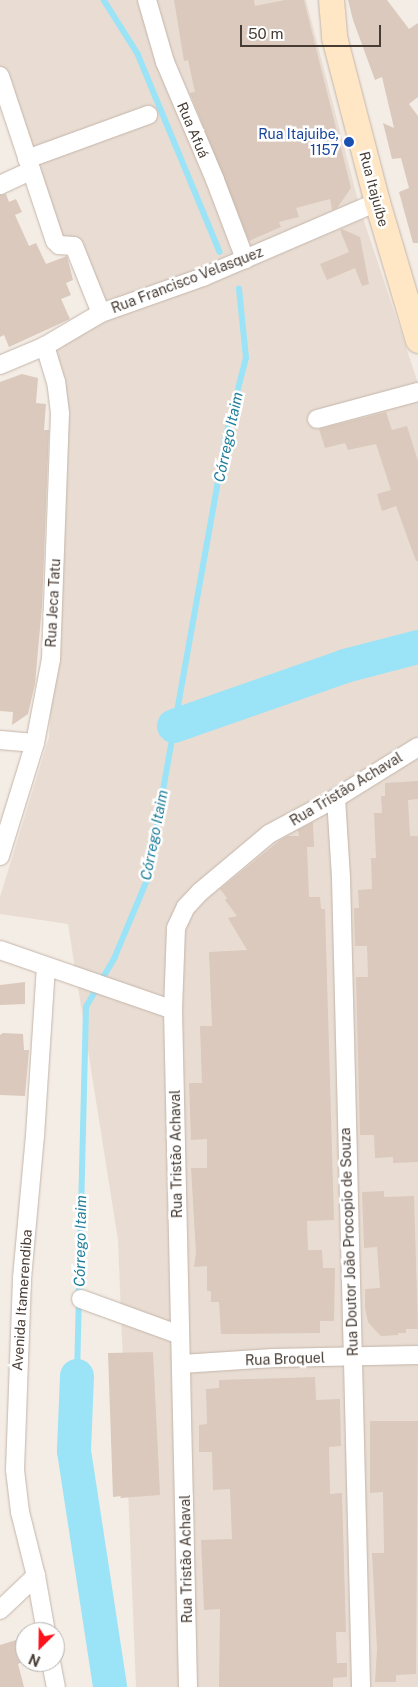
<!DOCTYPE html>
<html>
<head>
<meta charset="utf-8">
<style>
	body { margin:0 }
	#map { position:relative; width:418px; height:1687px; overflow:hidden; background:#f4ede5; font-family:"Public Sans",sans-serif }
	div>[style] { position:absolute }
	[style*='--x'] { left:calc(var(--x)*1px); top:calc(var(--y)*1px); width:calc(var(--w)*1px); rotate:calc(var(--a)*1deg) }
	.residential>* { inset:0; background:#e9ddd3 }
	.stream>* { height:5.5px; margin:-2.75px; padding:0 2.75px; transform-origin:2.75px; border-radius:2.75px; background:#9be3f7 }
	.river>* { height:34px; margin:-17px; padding:0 17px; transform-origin:17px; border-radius:17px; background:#9be3f7 }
	.building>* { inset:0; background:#dac9bc }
	.roads { filter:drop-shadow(0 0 1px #c4b5aa) drop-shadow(0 0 1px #c4b5aa) }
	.street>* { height:18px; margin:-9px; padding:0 9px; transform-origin:9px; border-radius:9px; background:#fff }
	.secondary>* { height:25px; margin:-12.5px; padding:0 12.5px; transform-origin:12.5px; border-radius:12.5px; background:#ffe6c4 }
	.dots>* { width:14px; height:14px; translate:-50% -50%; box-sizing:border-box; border:2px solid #fff; border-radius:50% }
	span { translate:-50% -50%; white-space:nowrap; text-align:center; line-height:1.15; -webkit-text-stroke:5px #fff; paint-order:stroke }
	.street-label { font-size:14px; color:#473c34 }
	.transit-label { font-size:14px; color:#164399 }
	.right { translate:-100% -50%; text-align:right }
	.water-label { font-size:15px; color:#1f7f9b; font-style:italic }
	.north { position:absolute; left:15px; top:1622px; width:50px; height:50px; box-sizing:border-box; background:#fff; border:1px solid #b5b1ae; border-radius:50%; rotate:203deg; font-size:14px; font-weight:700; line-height:20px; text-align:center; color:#473c34 }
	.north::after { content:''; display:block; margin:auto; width:18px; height:22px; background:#ff111b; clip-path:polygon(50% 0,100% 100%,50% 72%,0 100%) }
	.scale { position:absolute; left:240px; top:25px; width:141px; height:22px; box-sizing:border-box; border:2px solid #473c34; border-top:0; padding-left:6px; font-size:15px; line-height:18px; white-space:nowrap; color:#473c34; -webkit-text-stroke:4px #fff; paint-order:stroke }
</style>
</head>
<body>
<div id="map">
	<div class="residential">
		<i style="clip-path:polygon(0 0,306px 0,361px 212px,418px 383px,418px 1687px,136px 1687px,118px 1240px,68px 924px,0 914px,0 897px,49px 737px,68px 415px,55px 343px,99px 320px,75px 242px,45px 239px,0 81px)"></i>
	</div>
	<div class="stream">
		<i style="--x:104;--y:0;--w:64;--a:57.8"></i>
		<i style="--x:138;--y:54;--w:214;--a:67.5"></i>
		<i style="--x:77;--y:1376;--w:369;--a:-88.6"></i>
		<i style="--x:86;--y:1007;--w:56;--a:-59.7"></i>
		<i style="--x:114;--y:959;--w:86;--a:-67.3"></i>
		<i style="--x:147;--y:880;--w:455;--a:-79.9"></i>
		<i style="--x:227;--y:432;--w:76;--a:-75.6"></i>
		<i style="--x:246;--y:358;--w:69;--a:-95.8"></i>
	</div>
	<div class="river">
		<i style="--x:174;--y:726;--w:181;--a:-19.3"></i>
		<i style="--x:345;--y:666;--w:75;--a:-14.6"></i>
		<i style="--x:77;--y:1376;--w:75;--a:92.3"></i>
		<i style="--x:74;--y:1451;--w:239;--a:81.3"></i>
	</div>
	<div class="building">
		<i style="clip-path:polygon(174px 0,254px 0,255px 6px,285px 0,304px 0,351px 188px,337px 208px,332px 210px,330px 199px,296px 208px,299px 217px,279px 222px,281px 227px,249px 241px,190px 93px,195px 92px,188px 60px,184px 61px)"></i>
		<i style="clip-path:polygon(348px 0,387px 0,409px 29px,418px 23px,418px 97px,409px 104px,418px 116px,418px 243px,413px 243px,399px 192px,409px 188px,401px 158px,392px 159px,383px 123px,394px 128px,382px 77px,375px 80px,353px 20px)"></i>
		<i style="clip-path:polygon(6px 194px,9px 202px,16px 199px,22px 212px,15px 215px,29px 246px,36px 243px,46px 264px,67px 256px,73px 280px,66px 283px,71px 295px,61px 299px,70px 319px,9px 347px,4px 335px,0 337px,0 195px)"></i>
		<i style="clip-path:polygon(342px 229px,360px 237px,369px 284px,362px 286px,355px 268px,327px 280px,320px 264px,349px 252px,340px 230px)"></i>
		<i style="clip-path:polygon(22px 374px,38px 378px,36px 403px,46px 404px,44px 430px,49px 430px,42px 606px,35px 684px,28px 714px,12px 725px,13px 712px,0 711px,0 382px)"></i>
		<i style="clip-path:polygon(386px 412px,392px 430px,407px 426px,418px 461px,418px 561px,416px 561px,396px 506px,382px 511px,377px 494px,391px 490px,376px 444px,348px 450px,345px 443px,325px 448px,319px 429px)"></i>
		<i style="clip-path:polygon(418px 781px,418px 799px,408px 800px,410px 836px,418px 836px,418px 1162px,393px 1163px,393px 1157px,375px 1158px,374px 1135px,360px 1135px,356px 977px,368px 977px,367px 946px,355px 946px,354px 908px,359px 908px,358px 890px,372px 889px,371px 858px,376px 858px,374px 813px,382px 813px,381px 796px,385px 796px,385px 783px)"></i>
		<i style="clip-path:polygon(313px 822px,314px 847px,307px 847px,309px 897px,320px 897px,321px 909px,325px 909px,334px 1220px,307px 1221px,308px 1250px,322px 1250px,323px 1268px,335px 1268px,334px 1321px,320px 1321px,320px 1333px,221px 1334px,219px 1302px,211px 1302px,211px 1291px,207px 1291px,207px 1266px,194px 1267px,196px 1253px,191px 1168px,207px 1168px,207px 1139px,191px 1140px,189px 1083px,202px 1083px,200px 1026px,212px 1026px,209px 952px,247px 950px,228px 918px,237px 916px,225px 900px,227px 898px,220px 889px,279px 841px,287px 836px,299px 836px,298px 830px)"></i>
		<i style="clip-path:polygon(25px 982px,25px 1004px,0 1005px,0 985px)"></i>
		<i style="clip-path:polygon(3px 1033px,23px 1034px,24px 1050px,29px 1050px,25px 1096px,0 1095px,0 1035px)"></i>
		<i style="clip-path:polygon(384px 1191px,384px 1197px,414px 1196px,418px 1329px,406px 1329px,406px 1333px,398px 1333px,398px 1335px,381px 1336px,375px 1330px,368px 1322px,365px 1308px,365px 1289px,380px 1288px,377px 1247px,364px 1248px,362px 1192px)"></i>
		<i style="clip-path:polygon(153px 1352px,160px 1495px,120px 1498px,121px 1496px,113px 1497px,108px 1353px)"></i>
		<i style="clip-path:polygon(315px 1377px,316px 1400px,340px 1399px,341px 1446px,329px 1447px,330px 1494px,342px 1493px,346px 1632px,336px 1632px,337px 1663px,347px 1663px,347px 1677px,333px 1678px,333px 1687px,219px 1687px,220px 1609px,204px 1610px,201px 1540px,232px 1539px,230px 1489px,213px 1490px,212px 1452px,199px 1452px,199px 1425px,207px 1424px,206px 1389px,219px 1388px,219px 1380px)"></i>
		<i style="clip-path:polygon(370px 1421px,418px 1421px,416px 1674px,396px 1675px,396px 1682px,375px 1682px,377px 1649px,372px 1553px,384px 1553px,383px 1492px,370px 1493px)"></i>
		<i style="clip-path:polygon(16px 1640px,25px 1653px,25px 1661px,18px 1664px,24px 1687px,0 1687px,0 1645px)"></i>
	</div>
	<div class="roads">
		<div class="street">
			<i style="--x:147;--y:0;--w:65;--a:73.8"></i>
			<i style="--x:165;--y:62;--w:128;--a:67"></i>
			<i style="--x:215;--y:180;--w:85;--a:69.2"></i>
			<i style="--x:0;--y:76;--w:174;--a:71.6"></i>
			<i style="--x:55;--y:241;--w:6;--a:45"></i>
			<i style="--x:59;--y:245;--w:15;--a:4"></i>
			<i style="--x:74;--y:246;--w:72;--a:68.1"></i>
			<i style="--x:27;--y:159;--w:129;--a:-20"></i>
			<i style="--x:0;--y:185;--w:33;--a:-25"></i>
			<i style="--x:0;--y:365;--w:49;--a:-22.9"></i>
			<i style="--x:45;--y:346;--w:65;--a:-30.5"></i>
			<i style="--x:101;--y:313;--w:108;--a:-19.4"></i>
			<i style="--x:203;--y:277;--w:189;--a:-23.3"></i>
			<i style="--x:317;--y:419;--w:105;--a:-15"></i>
			<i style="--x:0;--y:740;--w:35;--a:5"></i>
			<i style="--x:336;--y:798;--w:80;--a:86.4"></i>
			<i style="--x:341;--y:878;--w:809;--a:88.58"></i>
			<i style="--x:0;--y:856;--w:118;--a:-72.8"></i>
			<i style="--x:35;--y:743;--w:86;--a:-79.2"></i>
			<i style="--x:51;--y:659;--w:246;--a:-87.9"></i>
			<i style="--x:60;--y:413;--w:31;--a:-97"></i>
			<i style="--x:56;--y:382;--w:38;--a:-107"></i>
			<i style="--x:0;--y:950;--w:183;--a:19.1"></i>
			<i style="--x:81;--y:1299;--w:105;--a:20"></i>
			<i style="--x:182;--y:1364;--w:91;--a:-3.8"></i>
			<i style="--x:273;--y:1358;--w:145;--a:-1.2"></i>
			<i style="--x:0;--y:1610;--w:50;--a:-43.4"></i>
			<i style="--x:46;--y:1632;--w:57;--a:-100.1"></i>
			<i style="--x:36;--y:1576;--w:66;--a:-104"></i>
			<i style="--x:20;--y:1512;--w:42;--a:-96.8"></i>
			<i style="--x:15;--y:1470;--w:192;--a:-87.9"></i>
			<i style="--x:22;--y:1278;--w:143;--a:-84.8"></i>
			<i style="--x:35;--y:1136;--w:170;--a:-86.3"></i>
			<i style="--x:51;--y:1662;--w:25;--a:79"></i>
			<i style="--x:188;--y:1687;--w:677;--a:-91.27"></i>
			<i style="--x:173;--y:1010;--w:82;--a:-87.9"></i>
			<i style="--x:176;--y:928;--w:23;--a:-65"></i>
			<i style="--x:186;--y:907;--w:21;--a:-47"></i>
			<i style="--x:200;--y:892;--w:90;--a:-40"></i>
			<i style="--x:269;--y:834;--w:76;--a:-28.2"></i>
			<i style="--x:336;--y:798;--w:97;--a:-31.9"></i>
		</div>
		<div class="secondary">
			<i style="--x:331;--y:0;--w:37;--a:85"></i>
			<i style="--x:334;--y:37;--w:171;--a:75.4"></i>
			<i style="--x:377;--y:202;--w:144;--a:73.5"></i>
		</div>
	</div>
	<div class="dots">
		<i style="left:349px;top:142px;background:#1a4fb4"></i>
	</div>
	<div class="street-label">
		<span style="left:193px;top:130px;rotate:67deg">Rua Afuá</span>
		<span style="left:374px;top:189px;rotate:75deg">Rua Itajuíbe</span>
		<span style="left:187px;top:280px;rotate:-21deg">Rua Francisco Velasquez</span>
		<span style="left:53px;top:603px;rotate:-87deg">Rua Jeca Tatu</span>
		<span style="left:346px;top:789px;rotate:-31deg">Rua Tristão Achaval</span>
		<span style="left:176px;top:1154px;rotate:-91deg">Rua Tristão Achaval</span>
		<span style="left:349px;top:1242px;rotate:-92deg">Rua Doutor João Procopio de Souza</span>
		<span style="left:22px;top:1300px;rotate:-86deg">Avenida Itamerendiba</span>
		<span style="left:285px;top:1359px;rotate:-2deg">Rua Broquel</span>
		<span style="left:186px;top:1559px;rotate:-91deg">Rua Tristão Achaval</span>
	</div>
	<div class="transit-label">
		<span class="right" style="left:339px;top:142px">Rua Itajuibe,<br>1157</span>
	</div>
	<div class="water-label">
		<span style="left:228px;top:437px;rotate:-78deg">Córrego Itaim</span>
		<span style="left:154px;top:835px;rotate:-79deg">Córrego Itaim</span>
		<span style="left:80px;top:1241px;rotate:-89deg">Córrego Itaim</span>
	</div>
	<div class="north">N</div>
	<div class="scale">50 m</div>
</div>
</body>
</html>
